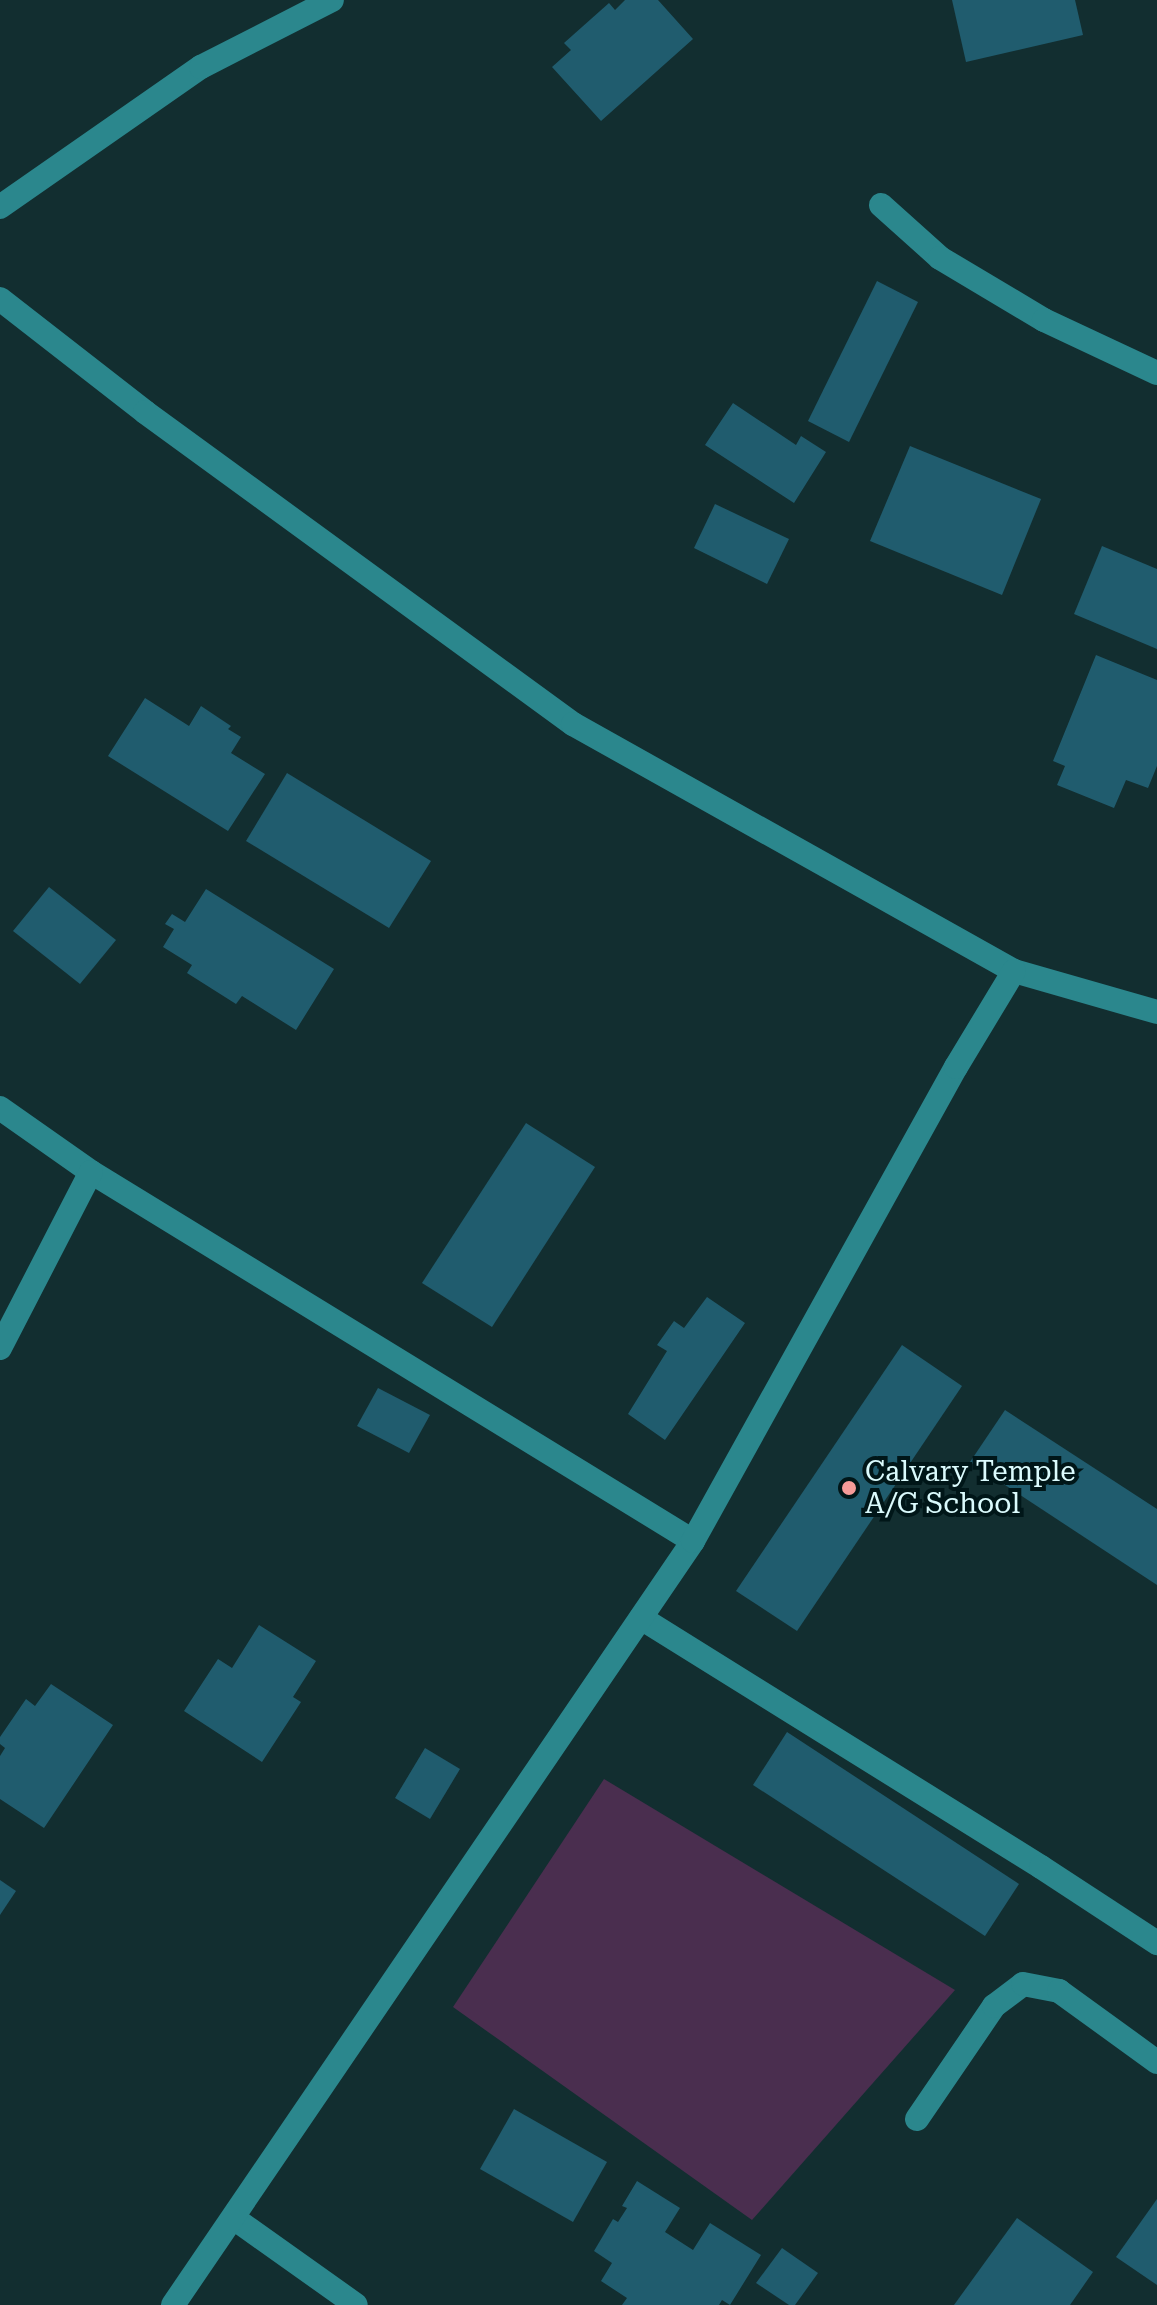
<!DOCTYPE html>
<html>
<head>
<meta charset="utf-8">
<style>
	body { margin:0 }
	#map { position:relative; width:1157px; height:2305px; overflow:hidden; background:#122e30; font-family:"Roboto Serif",serif }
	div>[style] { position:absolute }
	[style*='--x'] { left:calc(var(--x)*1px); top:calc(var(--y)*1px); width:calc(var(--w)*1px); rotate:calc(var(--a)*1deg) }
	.green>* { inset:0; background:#4a2e4f }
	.building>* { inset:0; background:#205c6e }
	.minor>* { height:24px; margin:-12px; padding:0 12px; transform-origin:12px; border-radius:12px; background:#2b878d }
	.dots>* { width:22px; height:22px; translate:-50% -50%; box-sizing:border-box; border:4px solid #001618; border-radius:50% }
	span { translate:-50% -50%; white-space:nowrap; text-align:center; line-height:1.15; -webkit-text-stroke:8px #001618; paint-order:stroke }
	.poi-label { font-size:28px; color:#dbfbfd }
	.left { translate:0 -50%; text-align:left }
</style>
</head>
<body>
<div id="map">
	<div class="green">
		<i style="clip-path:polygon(604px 1779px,955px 1990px,752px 2220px,453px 2007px)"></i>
	</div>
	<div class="building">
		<i style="clip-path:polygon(625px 0,658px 0,693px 39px,601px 121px,552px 67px,571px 50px,564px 43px,609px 3px,615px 10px)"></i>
		<i style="clip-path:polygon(952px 0,1075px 0,1083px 35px,966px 62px)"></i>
		<i style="clip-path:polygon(877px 281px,918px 302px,849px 442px,808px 421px)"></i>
		<i style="clip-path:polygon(733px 403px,796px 445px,801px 436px,826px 452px,794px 503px,705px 445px)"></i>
		<i style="clip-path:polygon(910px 446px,1041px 499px,1002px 595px,870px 541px)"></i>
		<i style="clip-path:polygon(715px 504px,789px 539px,767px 584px,694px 548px)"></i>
		<i style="clip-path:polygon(1102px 546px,1157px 569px,1157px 649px,1074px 614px)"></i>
		<i style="clip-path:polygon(1096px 655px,1157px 680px,1157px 766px,1148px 788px,1126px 780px,1114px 808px,1057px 785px,1065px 766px,1053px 761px)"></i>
		<i style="clip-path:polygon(145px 698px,189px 726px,201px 706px,231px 726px,228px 729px,241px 737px,231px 753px,265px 774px,228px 831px,108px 756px)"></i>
		<i style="clip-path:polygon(287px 773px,431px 861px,389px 928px,246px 841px)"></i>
		<i style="clip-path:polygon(49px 887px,116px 940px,80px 984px,13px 931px)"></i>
		<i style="clip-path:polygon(206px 889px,334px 969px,296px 1030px,242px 996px,236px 1004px,187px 973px,192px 965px,163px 947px,174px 929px,165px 924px,172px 914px,185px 922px)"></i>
		<i style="clip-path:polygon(526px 1123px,595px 1167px,492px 1327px,422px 1283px)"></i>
		<i style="clip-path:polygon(707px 1297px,745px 1323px,665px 1440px,628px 1414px,667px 1351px,657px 1345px,674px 1321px,684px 1328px)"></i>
		<i style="clip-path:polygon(902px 1345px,962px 1386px,797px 1631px,736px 1591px)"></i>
		<i style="clip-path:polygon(378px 1388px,430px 1415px,409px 1453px,357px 1426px)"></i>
		<i style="clip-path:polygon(1005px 1410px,1157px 1509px,1157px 1585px,970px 1462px)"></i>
		<i style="clip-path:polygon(259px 1625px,316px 1661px,293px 1697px,301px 1702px,262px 1762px,184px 1711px,218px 1659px,232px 1668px)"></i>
		<i style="clip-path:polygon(51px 1684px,113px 1725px,44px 1828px,0 1799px,0 1756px,5px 1748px,0 1744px,0 1737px,26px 1699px,35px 1706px)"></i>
		<i style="clip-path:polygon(787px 1732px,1019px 1884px,985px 1936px,753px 1785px)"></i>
		<i style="clip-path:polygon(425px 1748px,460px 1769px,430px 1819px,395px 1798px)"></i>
		<i style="clip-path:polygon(0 1880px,16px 1891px,0 1915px)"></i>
		<i style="clip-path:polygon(514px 2109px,607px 2162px,573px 2222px,480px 2169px)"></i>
		<i style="clip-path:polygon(637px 2181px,680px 2208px,665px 2232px,693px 2250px,710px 2223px,761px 2255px,730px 2305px,722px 2300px,719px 2305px,622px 2305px,627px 2298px,601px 2281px,612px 2263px,594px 2251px,613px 2219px,618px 2222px,627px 2208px,622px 2206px)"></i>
		<i style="clip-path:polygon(1157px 2199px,1157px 2285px,1116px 2257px)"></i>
		<i style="clip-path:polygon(1017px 2218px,1093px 2272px,1070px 2305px,954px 2305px)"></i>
		<i style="clip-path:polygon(782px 2248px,818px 2273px,795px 2305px,789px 2305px,756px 2283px)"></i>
	</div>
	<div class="minor">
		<i style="--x:881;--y:205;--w:79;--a:41.9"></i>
		<i style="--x:940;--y:258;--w:121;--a:30.8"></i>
		<i style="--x:1044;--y:320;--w:125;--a:25.1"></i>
		<i style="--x:0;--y:207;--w:245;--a:-34.9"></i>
		<i style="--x:201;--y:67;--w:147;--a:-27.1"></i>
		<i style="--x:0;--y:299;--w:184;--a:37.9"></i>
		<i style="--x:145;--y:412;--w:530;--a:36.09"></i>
		<i style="--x:573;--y:724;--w:505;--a:29.25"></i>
		<i style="--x:1014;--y:971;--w:149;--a:16"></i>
		<i style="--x:0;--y:1108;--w:111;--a:35.1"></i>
		<i style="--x:91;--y:1172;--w:706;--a:31.51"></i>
		<i style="--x:0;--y:1348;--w:198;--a:-62.7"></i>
		<i style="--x:641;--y:1618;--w:471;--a:31.9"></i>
		<i style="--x:1041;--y:1867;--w:139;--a:33.2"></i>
		<i style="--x:917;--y:2119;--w:137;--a:-55.7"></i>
		<i style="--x:994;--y:2006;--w:36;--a:-37"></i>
		<i style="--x:1023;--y:1984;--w:37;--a:11"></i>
		<i style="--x:1059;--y:1991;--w:121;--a:35.9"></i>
		<i style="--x:235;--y:2219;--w:148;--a:35.4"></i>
		<i style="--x:173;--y:2305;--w:924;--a:-55.76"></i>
		<i style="--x:693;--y:1541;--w:542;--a:-60.98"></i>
		<i style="--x:956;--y:1067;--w:112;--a:-58.9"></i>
	</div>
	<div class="dots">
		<i style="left:849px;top:1488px;background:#f59b99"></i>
	</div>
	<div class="poi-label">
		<span class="left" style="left:865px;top:1488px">Calvary Temple<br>A/G School</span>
	</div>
</div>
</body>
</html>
